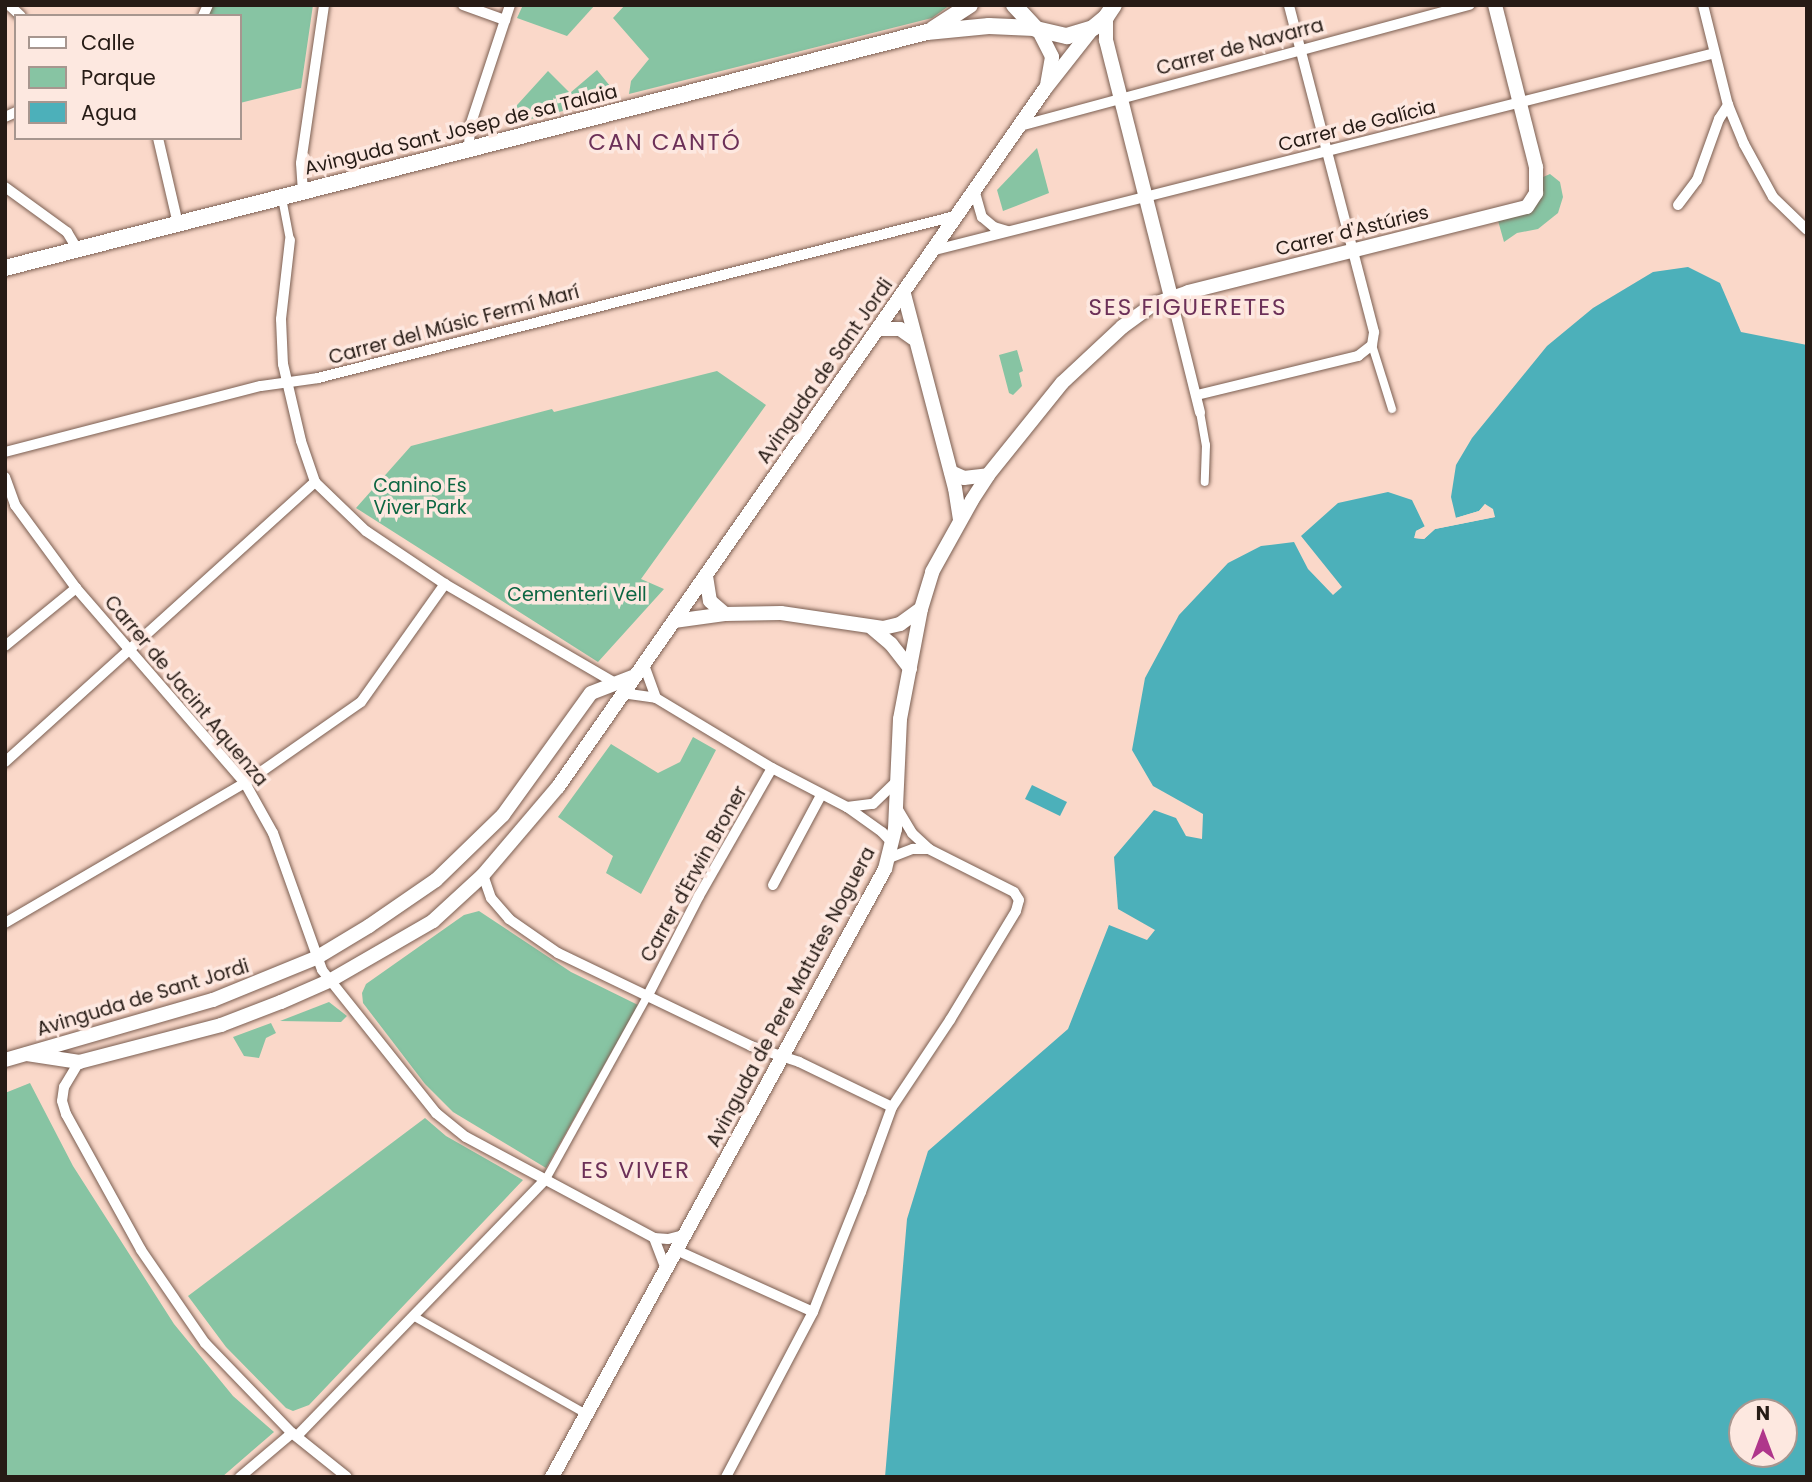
<!DOCTYPE html>
<html>
<head>
<meta charset="utf-8">
<style>
	body { margin:0 }
	#map { position:relative; width:1812px; height:1482px; overflow:hidden; background:#fad8c9; font-family:Poppins,sans-serif }
	div>[style] { position:absolute }
	[style*='--x'] { left:calc(var(--x)*1px); top:calc(var(--y)*1px); width:calc(var(--w)*1px); rotate:calc(var(--a)*1deg) }
	.green>* { inset:0; background:#87c4a3 }
	.water>* { inset:0; background:#4cb0ba }
	.pier>* { inset:0; background:#fad8c9 }
	.roads { filter:drop-shadow(0 0 2px #7b5f52) drop-shadow(0 0 2px #7b5f52) }
	.pedestrian>* { height:8px; margin:-4px; padding:0 4px; transform-origin:4px; border-radius:4px; background:#fff }
	.minor>* { height:10px; margin:-5px; padding:0 5px; transform-origin:5px; border-radius:5px; background:#fff }
	.tertiary>* { height:14px; margin:-7px; padding:0 7px; transform-origin:7px; border-radius:7px; background:#fff }
	.secondary>* { height:16px; margin:-8px; padding:0 8px; transform-origin:8px; border-radius:8px; background:#fff }
	span { translate:-50% -50%; white-space:nowrap; text-align:center; line-height:1.15; -webkit-text-stroke:7px #fde8e0; paint-order:stroke }
	.street-label { font-size:19px; color:#261b15 }
	.park-label { font-size:19px; color:#0c6642 }
	.quarter-label { font-size:23px; color:#6c3058; letter-spacing:2px }
	.frame { position:absolute; inset:0; border:7px solid #261b15; pointer-events:none }
	.legend { position:absolute; left:14px; top:14px; width:228px; height:126px; box-sizing:border-box; background:#fde8e0; border:2px solid #a7968f; margin:0; padding:9px 12px; list-style:none; font-size:21px; color:#261b15 }
	.legend li { display:flex; align-items:center; gap:14px; height:35px }
	.legend b { width:35px; border:2px solid #a7968f }
	.north { position:absolute; left:1728px; top:1398px; width:70px; height:70px; box-sizing:border-box; background:#fde8e0; border:2px solid #a7968f; border-radius:50%; rotate:0deg; font-size:19px; font-weight:700; line-height:28px; text-align:center; color:#261b15 }
	.north::after { content:''; display:block; margin:auto; width:24px; height:32px; background:#af368b; clip-path:polygon(50% 0,100% 100%,50% 72%,0 100%) }
</style>
</head>
<body>
<div id="map">
	<div class="green">
		<i style="clip-path:polygon(213px 5px,313px 5px,301px 88px,240px 103px,240px 16px,208px 16px)"></i>
		<i style="clip-path:polygon(523px 5px,595px 5px,567px 36px,517px 18px)"></i>
		<i style="clip-path:polygon(625px 5px,950px 5px,932px 18px,629px 94px,631px 81px,649px 59px,613px 18px)"></i>
		<i style="clip-path:polygon(597px 70px,619px 97px,515px 123px,508px 115px,548px 71px,570px 93px)"></i>
		<i style="clip-path:polygon(1037px 148px,1049px 193px,1003px 211px,997px 190px)"></i>
		<i style="clip-path:polygon(1550px 174px,1560px 182px,1563px 197px,1558px 213px,1538px 229px,1517px 233px,1504px 242px,1497px 217px,1540px 195px,1543px 177px)"></i>
		<i style="clip-path:polygon(1017px 350px,1023px 371px,1019px 373px,1022px 386px,1013px 395px,1009px 393px,999px 355px)"></i>
		<i style="clip-path:polygon(717px 371px,766px 405px,641px 579px,664px 589px,598px 662px,356px 508px,411px 446px,552px 409px,554px 412px)"></i>
		<i style="clip-path:polygon(693px 737px,716px 750px,641px 894px,606px 873px,613px 856px,558px 817px,611px 744px,658px 773px,680px 762px)"></i>
		<i style="clip-path:polygon(479px 911px,571px 972px,638px 1005px,546px 1168px,453px 1112px,425px 1084px,363px 1003px,362px 993px,366px 984px,464px 915px)"></i>
		<i style="clip-path:polygon(329px 1002px,347px 1016px,341px 1022px,280px 1021px)"></i>
		<i style="clip-path:polygon(271px 1023px,276px 1033px,266px 1038px,259px 1058px,244px 1056px,233px 1037px)"></i>
		<i style="clip-path:polygon(30px 1083px,73px 1166px,174px 1324px,233px 1396px,274px 1432px,222px 1477px,5px 1477px,5px 1093px)"></i>
		<i style="clip-path:polygon(425px 1118px,446px 1136px,523px 1180px,309px 1405px,293px 1411px,286px 1408px,226px 1347px,188px 1296px)"></i>
	</div>
	<div class="water">
		<i style="clip-path:polygon(evenodd,1688px 267px,1720px 283px,1741px 332px,1807px 345px,1807px 1477px,885px 1477px,907px 1219px,928px 1151px,1068px 1029px,1109px 925px,1147px 940px,1155px 930px,1118px 909px,1114px 857px,1154px 810px,1176px 818px,1186px 836px,1202px 839px,1203px 814px,1153px 786px,1132px 750px,1145px 678px,1179px 615px,1228px 563px,1261px 546px,1294px 542px,1308px 569px,1333px 595px,1342px 587px,1301px 536px,1338px 503px,1388px 492px,1412px 500px,1425px 527px,1416px 531px,1415px 538px,1424px 539px,1435px 529px,1495px 517px,1485px 504px,1479px 511px,1456px 518px,1451px 497px,1456px 465px,1472px 438px,1547px 346px,1593px 308px,1653px 272px,1688px 267px,1742px 1412px,1784px 1412px,1784px 1454px,1742px 1454px,1742px 1412px)"></i>
		<i style="clip-path:polygon(1032px 785px,1067px 802px,1060px 816px,1025px 799px)"></i>
	</div>
	<div class="pier">
		<i style="clip-path:polygon(1485px 504px,1493px 509px,1495px 517px,1435px 529px,1424px 539px,1414px 538px,1416px 531px,1427px 525px,1427px 529px,1419px 535px,1423px 536px,1434px 526px,1491px 514px,1486px 509px,1480px 514px,1456px 521px,1452px 519px,1479px 511px)"></i>
	</div>
	<div class="roads">
		<div class="pedestrian">
			<i style="--x:282;--y:198;--w:43;--a:79.2"></i>
			<i style="--x:1372;--y:345;--w:67;--a:72.6"></i>
			<i style="--x:1200;--y:412;--w:34;--a:80"></i>
			<i style="--x:1206;--y:445;--w:37;--a:92"></i>
			<i style="--x:546;--y:1179;--w:208;--a:-61"></i>
			<i style="--x:413;--y:1316;--w:199;--a:29.5"></i>
		</div>
		<div class="minor">
			<i style="--x:9;--y:5;--w:16;--a:43"></i>
			<i style="--x:463;--y:5;--w:45;--a:19.7"></i>
			<i style="--x:1703;--y:5;--w:103;--a:76"></i>
			<i style="--x:1728;--y:105;--w:42;--a:67.7"></i>
			<i style="--x:1744;--y:144;--w:60;--a:61.3"></i>
			<i style="--x:1773;--y:197;--w:47;--a:44.1"></i>
			<i style="--x:203;--y:16;--w:12;--a:-66"></i>
			<i style="--x:5;--y:117;--w:12;--a:-24"></i>
			<i style="--x:1020;--y:126;--w:466;--a:-15.1"></i>
			<i style="--x:158;--y:138;--w:88;--a:76.9"></i>
			<i style="--x:469;--y:149;--w:23;--a:-88"></i>
			<i style="--x:470;--y:126;--w:127;--a:-71.7"></i>
			<i style="--x:5;--y:187;--w:77;--a:36"></i>
			<i style="--x:67;--y:232;--w:21;--a:59"></i>
			<i style="--x:303;--y:192;--w:29;--a:-94"></i>
			<i style="--x:301;--y:163;--w:160;--a:-81.7"></i>
			<i style="--x:975;--y:193;--w:25;--a:74"></i>
			<i style="--x:982;--y:217;--w:16;--a:40"></i>
			<i style="--x:994;--y:227;--w:14;--a:17"></i>
			<i style="--x:1678;--y:205;--w:31;--a:-53"></i>
			<i style="--x:1697;--y:180;--w:65;--a:-70.2"></i>
			<i style="--x:1719;--y:119;--w:17;--a:-57"></i>
			<i style="--x:290;--y:240;--w:80;--a:96.5"></i>
			<i style="--x:281;--y:319;--w:45;--a:87.5"></i>
			<i style="--x:283;--y:364;--w:79;--a:76.8"></i>
			<i style="--x:301;--y:441;--w:43;--a:71.1"></i>
			<i style="--x:315;--y:482;--w:71;--a:43.9"></i>
			<i style="--x:366;--y:531;--w:95;--a:33.9"></i>
			<i style="--x:445;--y:584;--w:197;--a:30.2"></i>
			<i style="--x:935;--y:250;--w:804;--a:-14.17"></i>
			<i style="--x:1171;--y:296;--w:120;--a:76"></i>
			<i style="--x:1197;--y:395;--w:166;--a:-13.6"></i>
			<i style="--x:1358;--y:356;--w:18;--a:-38"></i>
			<i style="--x:1372;--y:345;--w:13;--a:-81"></i>
			<i style="--x:1374;--y:332;--w:338;--a:-104.6"></i>
			<i style="--x:5;--y:452;--w:264;--a:-14.5"></i>
			<i style="--x:261;--y:386;--w:58;--a:-8"></i>
			<i style="--x:318;--y:378;--w:661;--a:-14.27"></i>
			<i style="--x:5;--y:477;--w:30;--a:70"></i>
			<i style="--x:15;--y:505;--w:103;--a:53.7"></i>
			<i style="--x:76;--y:588;--w:258;--a:49.1"></i>
			<i style="--x:245;--y:783;--w:57;--a:60.8"></i>
			<i style="--x:273;--y:833;--w:145;--a:70.3"></i>
			<i style="--x:322;--y:970;--w:183;--a:51.4"></i>
			<i style="--x:436;--y:1113;--w:38;--a:39"></i>
			<i style="--x:466;--y:1137;--w:213;--a:28.2"></i>
			<i style="--x:654;--y:1238;--w:14;--a:4"></i>
			<i style="--x:668;--y:1239;--w:16;--a:-14"></i>
			<i style="--x:5;--y:646;--w:92;--a:-39.2"></i>
			<i style="--x:644;--y:665;--w:35;--a:70"></i>
			<i style="--x:622;--y:693;--w:34;--a:8"></i>
			<i style="--x:656;--y:698;--w:135;--a:31.1"></i>
			<i style="--x:772;--y:768;--w:85;--a:27.5"></i>
			<i style="--x:847;--y:807;--w:43;--a:35.5"></i>
			<i style="--x:882;--y:832;--w:16;--a:47"></i>
			<i style="--x:5;--y:762;--w:418;--a:-42.1"></i>
			<i style="--x:847;--y:807;--w:26;--a:-7"></i>
			<i style="--x:873;--y:804;--w:32;--a:-44"></i>
			<i style="--x:889;--y:858;--w:26;--a:-21"></i>
			<i style="--x:913;--y:849;--w:16;--a:0"></i>
			<i style="--x:483;--y:875;--w:24;--a:71"></i>
			<i style="--x:491;--y:898;--w:28;--a:49"></i>
			<i style="--x:509;--y:919;--w:60;--a:34.8"></i>
			<i style="--x:558;--y:953;--w:214;--a:25.7"></i>
			<i style="--x:751;--y:1046;--w:51;--a:18.4"></i>
			<i style="--x:799;--y:1062;--w:103;--a:25.8"></i>
			<i style="--x:773;--y:885;--w:102;--a:-61.9"></i>
			<i style="--x:5;--y:923;--w:278;--a:-30.3"></i>
			<i style="--x:245;--y:783;--w:141;--a:-34.9"></i>
			<i style="--x:361;--y:702;--w:145;--a:-54.6"></i>
			<i style="--x:647;--y:997;--w:114;--a:-62.8"></i>
			<i style="--x:699;--y:896;--w:147;--a:-60.3"></i>
			<i style="--x:79;--y:1062;--w:29;--a:121"></i>
			<i style="--x:64;--y:1087;--w:14;--a:98"></i>
			<i style="--x:62;--y:1101;--w:14;--a:73"></i>
			<i style="--x:66;--y:1114;--w:155;--a:61.1"></i>
			<i style="--x:141;--y:1250;--w:113;--a:55.5"></i>
			<i style="--x:205;--y:1343;--w:125;--a:46"></i>
			<i style="--x:292;--y:1433;--w:70;--a:38.7"></i>
			<i style="--x:654;--y:1238;--w:33;--a:69"></i>
			<i style="--x:676;--y:1250;--w:150;--a:24.3"></i>
			<i style="--x:297;--y:1436;--w:358;--a:-45.9"></i>
			<i style="--x:240;--y:1477;--w:68;--a:-40.2"></i>
			<i style="--x:726;--y:1477;--w:187;--a:-62.2"></i>
			<i style="--x:813;--y:1312;--w:129;--a:-68.2"></i>
			<i style="--x:861;--y:1192;--w:90;--a:-70"></i>
			<i style="--x:892;--y:1107;--w:105;--a:-56.3"></i>
			<i style="--x:950;--y:1020;--w:127;--a:-58.8"></i>
			<i style="--x:1016;--y:911;--w:11;--a:-75"></i>
			<i style="--x:1019;--y:900;--w:9;--a:-122"></i>
			<i style="--x:1014;--y:892;--w:95;--a:-153.2"></i>
			<i style="--x:929;--y:849;--w:23;--a:-137"></i>
			<i style="--x:912;--y:833;--w:29;--a:-121"></i>
		</div>
		<div class="tertiary">
			<i style="--x:1106;--y:17;--w:23;--a:90"></i>
			<i style="--x:1106;--y:40;--w:264;--a:75.8"></i>
			<i style="--x:1039;--y:31;--w:29;--a:63"></i>
			<i style="--x:1052;--y:57;--w:27;--a:100"></i>
			<i style="--x:904;--y:294;--w:201;--a:75.3"></i>
			<i style="--x:955;--y:488;--w:31;--a:81"></i>
			<i style="--x:879;--y:329;--w:21;--a:0"></i>
			<i style="--x:900;--y:329;--w:16;--a:35"></i>
			<i style="--x:951;--y:472;--w:14;--a:25"></i>
			<i style="--x:964;--y:478;--w:24;--a:-7"></i>
			<i style="--x:706;--y:576;--w:25;--a:81"></i>
			<i style="--x:710;--y:601;--w:20;--a:41"></i>
			<i style="--x:674;--y:621;--w:51;--a:-7.8"></i>
			<i style="--x:725;--y:614;--w:56;--a:-1"></i>
			<i style="--x:781;--y:613;--w:103;--a:8.4"></i>
			<i style="--x:883;--y:628;--w:17;--a:-13"></i>
			<i style="--x:900;--y:624;--w:26;--a:-36"></i>
			<i style="--x:872;--y:628;--w:25;--a:40"></i>
			<i style="--x:891;--y:644;--w:31;--a:52"></i>
			<i style="--x:27;--y:1054;--w:53;--a:8.7"></i>
			<i style="--x:79;--y:1062;--w:147;--a:-14.6"></i>
			<i style="--x:221;--y:1025;--w:64;--a:-21"></i>
			<i style="--x:281;--y:1002;--w:55;--a:-23.7"></i>
			<i style="--x:331;--y:980;--w:118;--a:-30"></i>
			<i style="--x:433;--y:921;--w:68;--a:-42.6"></i>
			<i style="--x:483;--y:875;--w:116;--a:-49.6"></i>
			<i style="--x:558;--y:787;--w:851;--a:-55.1"></i>
			<i style="--x:1045;--y:89;--w:78;--a:-51.8"></i>
			<i style="--x:5;--y:1060;--w:216;--a:-16.1"></i>
			<i style="--x:213;--y:1000;--w:111;--a:-22.2"></i>
			<i style="--x:316;--y:958;--w:62;--a:-31.1"></i>
			<i style="--x:369;--y:926;--w:81;--a:-34.5"></i>
			<i style="--x:436;--y:880;--w:93;--a:-44.1"></i>
			<i style="--x:503;--y:815;--w:150;--a:-54.2"></i>
			<i style="--x:591;--y:693;--w:47;--a:-21.1"></i>
			<i style="--x:552;--y:1477;--w:693;--a:-61.29"></i>
			<i style="--x:885;--y:869;--w:41;--a:-76"></i>
			<i style="--x:895;--y:829;--w:110;--a:-87.4"></i>
			<i style="--x:900;--y:719;--w:112;--a:-79.2"></i>
			<i style="--x:921;--y:609;--w:39;--a:-73"></i>
			<i style="--x:932;--y:572;--w:82;--a:-60.9"></i>
			<i style="--x:972;--y:500;--w:30;--a:-57"></i>
			<i style="--x:988;--y:475;--w:118;--a:-51.2"></i>
			<i style="--x:1062;--y:383;--w:82;--a:-43"></i>
			<i style="--x:1122;--y:327;--w:39;--a:-36"></i>
			<i style="--x:1154;--y:304;--w:36;--a:-19"></i>
			<i style="--x:1188;--y:292;--w:349;--a:-14.1"></i>
			<i style="--x:1527;--y:207;--w:17;--a:-57"></i>
			<i style="--x:1536;--y:193;--w:26;--a:-90"></i>
			<i style="--x:1536;--y:167;--w:167;--a:-104.2"></i>
		</div>
		<div class="secondary">
			<i style="--x:1014;--y:5;--w:33;--a:47"></i>
			<i style="--x:1036;--y:29;--w:32;--a:13"></i>
			<i style="--x:1067;--y:36;--w:27;--a:-17"></i>
			<i style="--x:1093;--y:28;--w:17;--a:-40"></i>
			<i style="--x:1106;--y:17;--w:14;--a:-56"></i>
			<i style="--x:933;--y:29;--w:44;--a:-33"></i>
			<i style="--x:5;--y:268;--w:952;--a:-14.36"></i>
			<i style="--x:927;--y:32;--w:62;--a:-5.5"></i>
			<i style="--x:989;--y:26;--w:45;--a:2.5"></i>
		</div>
	</div>
	<div class="street-label">
		<span style="left:1240px;top:47px;rotate:-15deg">Carrer de Navarra</span>
		<span style="left:1357px;top:126px;rotate:-14deg">Carrer de Galícia</span>
		<span style="left:461px;top:130px;rotate:-14deg">Avinguda Sant Josep de sa Talaia</span>
		<span style="left:1352px;top:231px;rotate:-14deg">Carrer d'Astúries</span>
		<span style="left:454px;top:325px;rotate:-15deg">Carrer del Músic Fermí Marí</span>
		<span style="left:825px;top:371px;rotate:-55deg">Avinguda de Sant Jordi</span>
		<span style="left:186px;top:691px;rotate:50deg">Carrer de Jacint Aquenza</span>
		<span style="left:694px;top:874px;rotate:-61deg">Carrer d'Erwin Broner</span>
		<span style="left:791px;top:997px;rotate:-62deg">Avinguda de Pere Matutes Noguera</span>
		<span style="left:143px;top:998px;rotate:-17deg">Avinguda de Sant Jordi</span>
	</div>
	<div class="park-label">
		<span style="left:420px;top:497px">Canino Es<br>Viver Park</span>
		<span style="left:577px;top:595px">Cementeri Vell</span>
	</div>
	<div class="quarter-label">
		<span style="left:665px;top:142px">CAN CANTÓ</span>
		<span style="left:1188px;top:307px">SES FIGUERETES</span>
		<span style="left:636px;top:1170px">ES VIVER</span>
	</div>
	<div class="frame"></div>
	<ul class="legend">
	<li><b style="height:9px;background:#fff"></b>Calle</li>
	<li><b style="height:19px;background:#87c4a3"></b>Parque</li>
	<li><b style="height:19px;background:#4cb0ba"></b>Agua</li>
	</ul>
	<div class="north">N</div>
</div>
</body>
</html>
